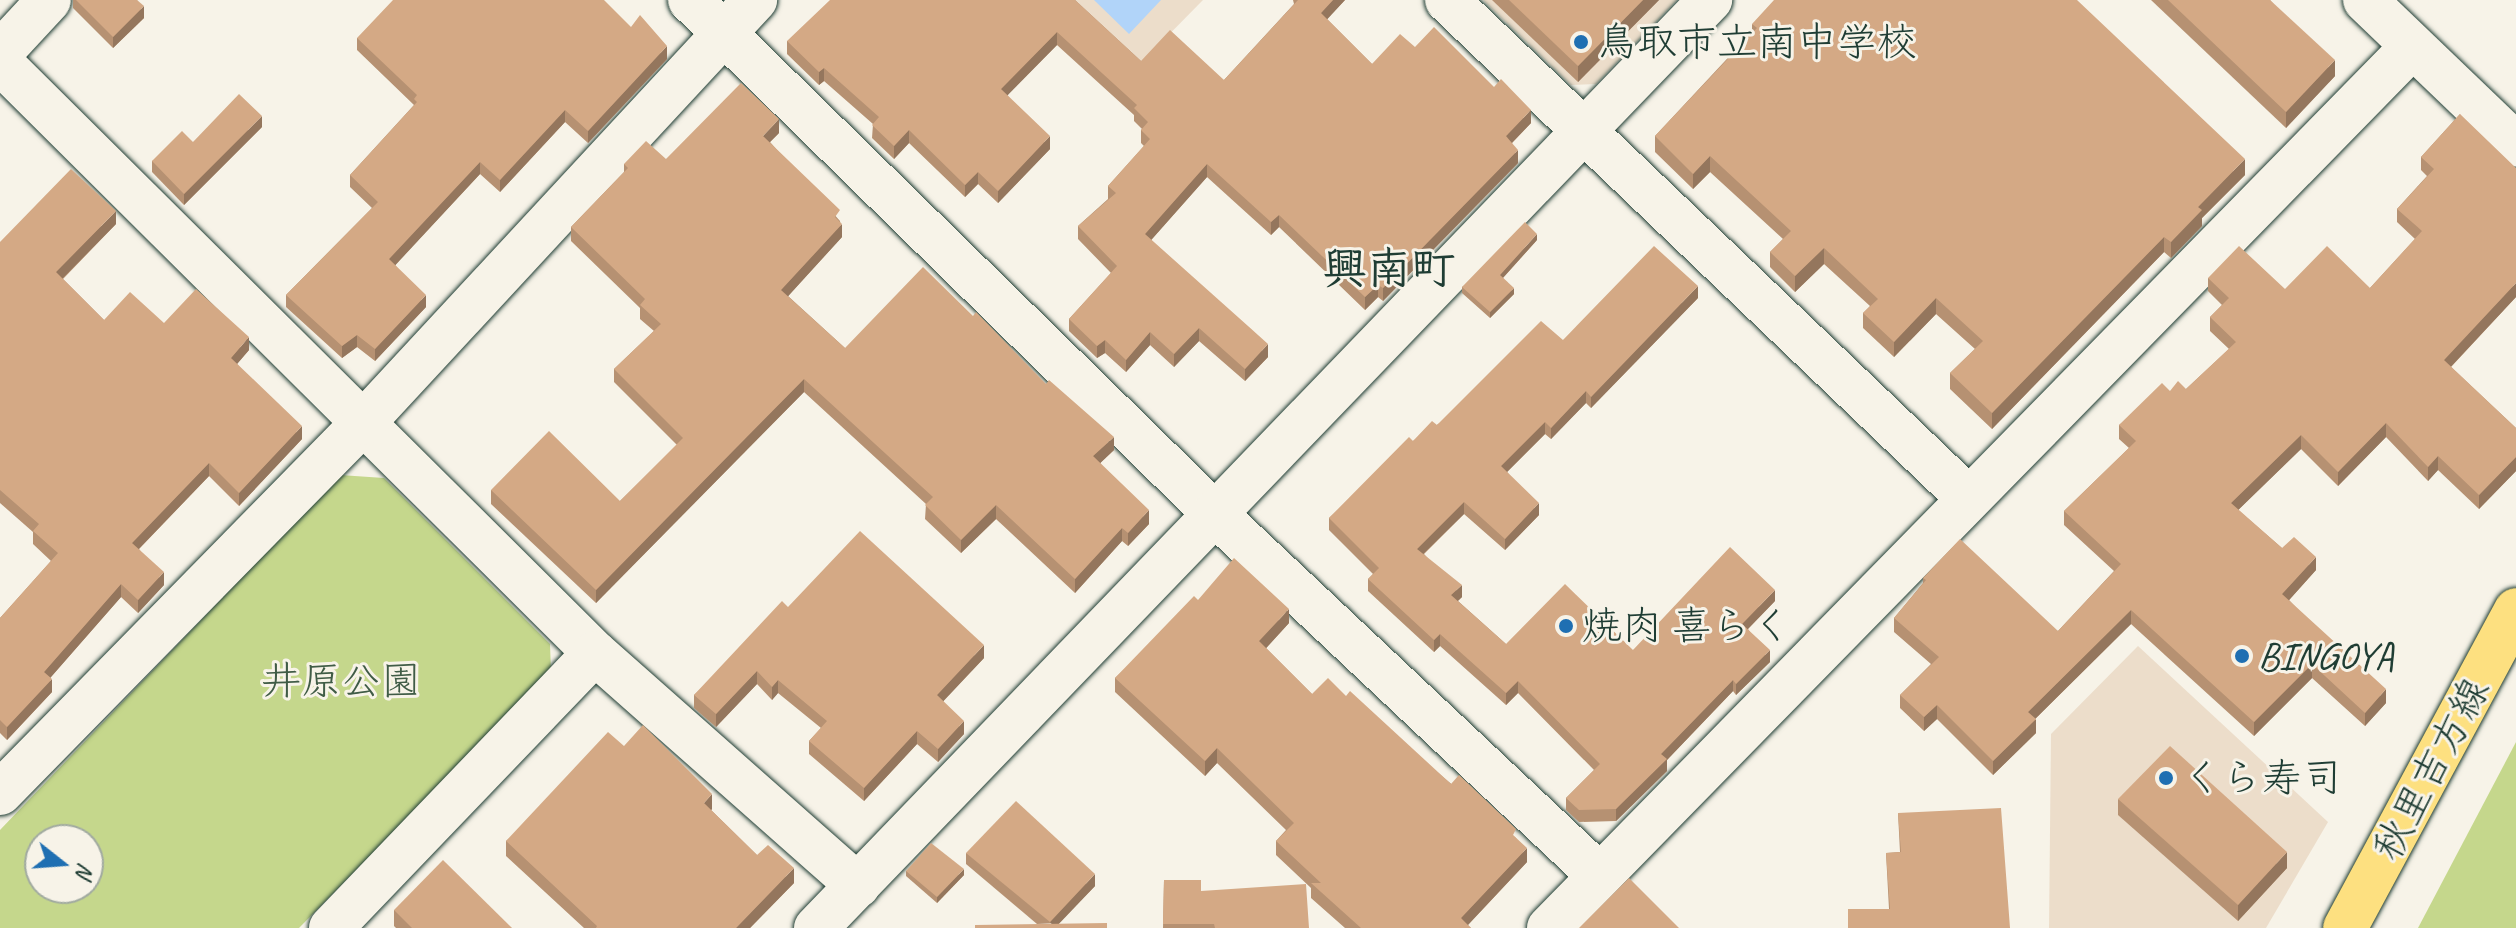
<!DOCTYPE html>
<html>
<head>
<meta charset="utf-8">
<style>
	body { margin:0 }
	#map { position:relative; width:2516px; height:928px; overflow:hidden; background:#f7f3e8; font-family:Caveat,"Klee One",sans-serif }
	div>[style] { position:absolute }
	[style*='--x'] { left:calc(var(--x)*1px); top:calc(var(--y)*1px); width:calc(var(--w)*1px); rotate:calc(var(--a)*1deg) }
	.built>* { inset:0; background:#ecddca }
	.green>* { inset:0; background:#c5d78c }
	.water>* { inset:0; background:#b1d4f9 }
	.roads { filter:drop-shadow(0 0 2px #1f3d34) drop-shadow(0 0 2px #1f3d34) }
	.minor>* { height:44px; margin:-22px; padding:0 22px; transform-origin:22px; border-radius:22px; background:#f7f3e8 }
	.major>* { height:44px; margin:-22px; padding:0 22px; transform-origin:22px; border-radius:22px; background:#fde080 }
	.wall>* { inset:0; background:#b69172 }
	.shaded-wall>* { inset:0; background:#94765d }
	.building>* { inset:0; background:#d4a985 }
	.dots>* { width:22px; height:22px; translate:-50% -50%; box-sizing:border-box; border:4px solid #f7f3e8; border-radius:50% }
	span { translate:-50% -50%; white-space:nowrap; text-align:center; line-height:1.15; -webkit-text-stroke:6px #f7f3e8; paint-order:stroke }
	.poi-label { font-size:40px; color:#1f3d34 }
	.left { translate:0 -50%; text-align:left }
	.park-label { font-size:40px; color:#405c46 }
	.street-label { font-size:40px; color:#1f3d34 }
	.quarter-label { font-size:44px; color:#1f3d34; font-weight:700 }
	.north { position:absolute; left:24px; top:824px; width:80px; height:80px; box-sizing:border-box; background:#f7f3e8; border:2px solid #a1aaa0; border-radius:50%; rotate:107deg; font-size:22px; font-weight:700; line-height:32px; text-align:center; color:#1f3d34 }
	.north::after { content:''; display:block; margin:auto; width:28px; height:36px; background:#1f6fb2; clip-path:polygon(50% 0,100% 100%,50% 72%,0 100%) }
</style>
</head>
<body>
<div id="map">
	<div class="built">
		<i style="clip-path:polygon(1070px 0,1203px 0,1139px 65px)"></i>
		<i style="clip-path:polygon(1483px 0,1677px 0,1596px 84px,1571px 85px)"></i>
		<i style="clip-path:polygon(2138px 646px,2328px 822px,2266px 928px,2049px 928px,2051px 734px)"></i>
	</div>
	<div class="green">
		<i style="clip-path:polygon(evenodd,340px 475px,384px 478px,550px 644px,551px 672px,299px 928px,0 928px,0 830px,340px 475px,40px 840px,88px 840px,88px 888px,40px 888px,40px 840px)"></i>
		<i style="clip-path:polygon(2516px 742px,2516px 928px,2418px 928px)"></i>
	</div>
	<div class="water">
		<i style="clip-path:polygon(1094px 0,1161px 0,1129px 34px)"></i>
	</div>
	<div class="roads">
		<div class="minor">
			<i style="--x:690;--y:0;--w:733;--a:44.39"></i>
			<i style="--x:1214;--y:513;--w:528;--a:43.24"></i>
			<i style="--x:1447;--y:0;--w:719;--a:43.7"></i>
			<i style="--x:2365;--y:0;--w:209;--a:43.8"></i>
			<i style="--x:0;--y:53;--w:72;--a:-47.2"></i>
			<i style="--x:0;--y:62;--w:839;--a:44.81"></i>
			<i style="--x:595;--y:653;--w:351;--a:41.5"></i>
			<i style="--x:0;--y:793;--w:518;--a:-45.55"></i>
			<i style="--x:363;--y:423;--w:577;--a:-47.18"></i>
			<i style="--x:331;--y:928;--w:381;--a:-46.2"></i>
			<i style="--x:816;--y:928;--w:1289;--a:-46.07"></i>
			<i style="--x:1549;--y:928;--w:1233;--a:-45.59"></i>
		</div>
		<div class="major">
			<i style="--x:2345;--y:928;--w:361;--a:-61.7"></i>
		</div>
	</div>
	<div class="wall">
		<i style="clip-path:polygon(73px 0,137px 0,144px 18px,113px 48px,73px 8px)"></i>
		<i style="clip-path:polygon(1075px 0,1141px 61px,1224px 80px,1294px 4px,1293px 0,1345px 0,1327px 19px,1372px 64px,1415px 47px,1531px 123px,1512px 143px,1518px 163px,1383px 301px,1378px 297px,1365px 310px,1279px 227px,1271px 235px,1207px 177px,1151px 240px,1268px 357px,1245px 381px,1199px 341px,1174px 367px,1150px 345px,1126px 372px,1105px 353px,1097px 358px,1069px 331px,1069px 319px,1111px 273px,1078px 239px,1078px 226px,1108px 199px,1108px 186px,1144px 146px,1141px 143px,1141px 130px,1142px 129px,1134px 121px,1134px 115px,1057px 45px,1007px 95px,1050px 149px,998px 203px,978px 184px,965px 197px,909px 143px,894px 159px,872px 138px,873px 124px,824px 81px,819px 85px,787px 54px,787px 41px)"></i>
		<i style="clip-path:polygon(1492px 0,1659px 0,1578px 82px)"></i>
		<i style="clip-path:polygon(2151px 0,2270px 0,2335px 76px,2286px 128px)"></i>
		<i style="clip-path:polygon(1752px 24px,2245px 175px,2202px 218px,2202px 226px,2171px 258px,2164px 252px,1992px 429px,1950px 389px,1950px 373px,1975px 349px,1936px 314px,1894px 357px,1863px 328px,1863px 313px,1870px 306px,1824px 264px,1795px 292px,1770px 267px,1770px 252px,1783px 239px,1710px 172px,1693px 189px,1655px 152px,1655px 136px,1752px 32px)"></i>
		<i style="clip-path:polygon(631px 27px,667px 59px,588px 143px,565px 122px,500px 192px,480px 174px,395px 265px,426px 307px,375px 361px,357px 347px,342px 358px,286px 307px,286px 295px,372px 208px,350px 187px,350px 175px,414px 105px,357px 50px,357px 38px)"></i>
		<i style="clip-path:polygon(2460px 114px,2516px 297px,2451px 367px,2516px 428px,2516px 471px,2479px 509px,2438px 470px,2428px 481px,2386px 437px,2338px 486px,2301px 449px,2238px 510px,2282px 548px,2316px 570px,2289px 600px,2386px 703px,2365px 726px,2312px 678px,2254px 736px,2131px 624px,2035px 719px,2036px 733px,1993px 775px,1937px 719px,1924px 731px,1900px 708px,1900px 695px,1931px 664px,1894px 632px,1894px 618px,1923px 583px,1923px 578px,2058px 631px,2114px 571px,2064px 525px,2064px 511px,2129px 448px,2119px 439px,2119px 425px,2170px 391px,2186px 389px,2229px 349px,2210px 331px,2210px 317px,2222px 305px,2208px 291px,2208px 278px,2285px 289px,2370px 288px,2415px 239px,2397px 222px,2397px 209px,2427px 176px,2421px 170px,2421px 157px)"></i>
		<i style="clip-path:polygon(262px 127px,184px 205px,152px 172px,152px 161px,193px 142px)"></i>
		<i style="clip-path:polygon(779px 133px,770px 142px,840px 221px,842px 237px,788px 296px,845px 348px,1046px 384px,1114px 450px,1100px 463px,1149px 524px,1128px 546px,1122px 541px,1075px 593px,996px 519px,961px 553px,925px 519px,926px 504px,804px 392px,596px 603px,491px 504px,491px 490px,620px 501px,677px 445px,614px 382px,614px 369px,654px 331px,640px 319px,640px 308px,571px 241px,571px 227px,624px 172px,624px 164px,666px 159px)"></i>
		<i style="clip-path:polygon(116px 224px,63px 279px,104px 320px,164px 323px,249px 350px,237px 364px,302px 439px,239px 506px,209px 476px,139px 549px,164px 585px,138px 613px,121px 597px,50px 678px,52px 692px,7px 740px,0 733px,0 618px,51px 561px,33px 544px,33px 532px,0 503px,0 242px)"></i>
		<i style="clip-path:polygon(1537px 240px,1503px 278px,1514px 294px,1490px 318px,1462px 293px,1462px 287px)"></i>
		<i style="clip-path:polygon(1698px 298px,1591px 408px,1586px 403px,1551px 439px,1545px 434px,1507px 472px,1539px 515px,1505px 550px,1464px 514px,1424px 554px,1462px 597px,1458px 601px,1506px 644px,1633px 650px,1775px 601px,1748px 629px,1770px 662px,1736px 695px,1733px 691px,1667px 760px,1667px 771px,1616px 821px,1579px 822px,1566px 810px,1566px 798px,1594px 770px,1518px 693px,1506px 705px,1440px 646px,1434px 652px,1368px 591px,1368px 579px,1373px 574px,1329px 530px,1329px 518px,1413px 441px,1563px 340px)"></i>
		<i style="clip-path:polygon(1198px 600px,1289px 623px,1266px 648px,1312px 694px,1346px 696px,1516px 838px,1527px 862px,1468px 925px,1471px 928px,1345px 928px,1311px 898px,1311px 888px,1276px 855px,1276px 841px,1286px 830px,1217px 763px,1205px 776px,1115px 692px,1115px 678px)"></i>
		<i style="clip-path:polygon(788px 607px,984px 658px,943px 701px,964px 734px,938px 762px,917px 744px,864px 801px,809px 754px,809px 741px,821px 728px,778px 693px,772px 700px,757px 684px,716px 727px,694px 708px,694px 695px)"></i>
		<i style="clip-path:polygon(624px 746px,712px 809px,711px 810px,757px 855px,794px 883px,750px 928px,584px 928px,506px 856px,506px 841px)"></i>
		<i style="clip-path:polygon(2118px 799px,2287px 868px,2238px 921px,2118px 815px)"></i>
		<i style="clip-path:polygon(1898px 813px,2010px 928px,1889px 909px,1886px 853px,1900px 852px)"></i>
		<i style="clip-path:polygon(966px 853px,1095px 886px,1059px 923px,1037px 924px,966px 864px)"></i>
		<i style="clip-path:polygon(906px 871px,964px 875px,937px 903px,906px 876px)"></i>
		<i style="clip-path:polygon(1164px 880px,1201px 891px,1309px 928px,1163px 928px)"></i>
		<i style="clip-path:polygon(394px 910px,512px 928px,396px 928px,394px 926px)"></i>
	</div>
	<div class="shaded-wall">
		<i style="clip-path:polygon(1333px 0,1345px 0,1321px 26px,1321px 13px)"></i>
		<i style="clip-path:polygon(1643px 0,1659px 0,1578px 82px,1578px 66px)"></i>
		<i style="clip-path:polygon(144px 6px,144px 18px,113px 48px,113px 37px)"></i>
		<i style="clip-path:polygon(1057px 32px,1057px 45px,1001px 102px,1001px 89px)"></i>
		<i style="clip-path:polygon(667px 46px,667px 59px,588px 143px,588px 131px)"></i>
		<i style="clip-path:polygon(2335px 60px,2335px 76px,2286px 128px,2286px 112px)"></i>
		<i style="clip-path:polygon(824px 68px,824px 81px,819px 85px,819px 72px)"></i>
		<i style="clip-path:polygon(565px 110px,565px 122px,500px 192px,500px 180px)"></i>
		<i style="clip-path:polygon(1531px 110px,1531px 123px,1506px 149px,1506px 136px)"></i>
		<i style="clip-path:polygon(262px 116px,262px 127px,184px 205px,184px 194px)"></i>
		<i style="clip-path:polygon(779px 119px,779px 133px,763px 149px,763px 136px)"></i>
		<i style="clip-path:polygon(909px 130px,909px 143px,894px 159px,894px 146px)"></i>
		<i style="clip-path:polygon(1050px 136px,1050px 149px,998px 203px,998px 191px)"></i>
		<i style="clip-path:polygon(1518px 150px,1518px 163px,1383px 301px,1383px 288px)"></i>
		<i style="clip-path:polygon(1710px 156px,1710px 172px,1693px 189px,1693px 174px)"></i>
		<i style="clip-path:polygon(2245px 159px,2245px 175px,2202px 218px,2202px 226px,2171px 258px,2171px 242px,2198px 207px)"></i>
		<i style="clip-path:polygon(480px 162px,480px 174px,389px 272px,389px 259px)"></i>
		<i style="clip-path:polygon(1207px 164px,1207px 177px,1145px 247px,1145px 234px)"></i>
		<i style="clip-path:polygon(978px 172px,978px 184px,965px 197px,965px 185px)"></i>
		<i style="clip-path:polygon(116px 211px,116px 224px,56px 285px,56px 272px)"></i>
		<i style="clip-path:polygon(1279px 215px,1279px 227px,1271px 235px,1271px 222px)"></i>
		<i style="clip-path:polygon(842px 224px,842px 237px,781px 304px,781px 290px)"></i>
		<i style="clip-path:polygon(1537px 234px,1537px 240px,1500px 281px,1500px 275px)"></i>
		<i style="clip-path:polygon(2164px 237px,2164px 252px,1992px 429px,1992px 413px)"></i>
		<i style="clip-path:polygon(1824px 248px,1824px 264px,1795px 292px,1795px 276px)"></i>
		<i style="clip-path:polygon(2516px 283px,2516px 297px,2444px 374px,2444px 360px)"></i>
		<i style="clip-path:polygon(1378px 285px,1378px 297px,1365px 310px,1365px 297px)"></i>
		<i style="clip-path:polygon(1698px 286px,1698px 298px,1591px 408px,1591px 397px)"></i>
		<i style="clip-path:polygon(1514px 288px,1514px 294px,1490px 318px,1490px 312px)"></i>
		<i style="clip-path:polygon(426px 295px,426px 307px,375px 361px,375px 349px)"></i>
		<i style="clip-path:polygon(1936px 298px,1936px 314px,1894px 357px,1894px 342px)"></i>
		<i style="clip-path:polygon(1199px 328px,1199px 341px,1174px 367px,1174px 354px)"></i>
		<i style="clip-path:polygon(1150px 332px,1150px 345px,1126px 372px,1126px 360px)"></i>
		<i style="clip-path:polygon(357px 335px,357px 347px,342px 358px,342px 346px)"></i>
		<i style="clip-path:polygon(249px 337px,249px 350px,231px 371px,231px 358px)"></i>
		<i style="clip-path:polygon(1105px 340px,1105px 353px,1097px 358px,1097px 346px)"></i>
		<i style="clip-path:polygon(1268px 344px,1268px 357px,1245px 381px,1245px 369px)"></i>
		<i style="clip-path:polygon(804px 379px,804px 392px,596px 603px,596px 590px)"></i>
		<i style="clip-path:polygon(1586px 391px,1586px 403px,1551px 439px,1551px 428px)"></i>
		<i style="clip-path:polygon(1545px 422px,1545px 434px,1501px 478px,1501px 466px)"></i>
		<i style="clip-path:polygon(2386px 423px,2386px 437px,2338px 486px,2338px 472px)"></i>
		<i style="clip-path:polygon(302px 426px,302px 439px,239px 506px,239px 493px)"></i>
		<i style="clip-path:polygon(2301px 435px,2301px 449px,2231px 517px,2231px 503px)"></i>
		<i style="clip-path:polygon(1114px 437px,1114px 450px,1093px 470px,1093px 456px)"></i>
		<i style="clip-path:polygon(2438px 456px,2438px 470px,2428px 481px,2428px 467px)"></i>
		<i style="clip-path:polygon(2516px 457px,2516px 471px,2479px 509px,2479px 495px)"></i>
		<i style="clip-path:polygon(209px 463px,209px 476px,132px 556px,132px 543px)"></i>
		<i style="clip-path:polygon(1464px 502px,1464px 514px,1417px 560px,1417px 549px)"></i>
		<i style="clip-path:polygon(1539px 503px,1539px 515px,1505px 550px,1505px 539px)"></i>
		<i style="clip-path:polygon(996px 505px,996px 519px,961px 553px,961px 540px)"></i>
		<i style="clip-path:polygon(1149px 510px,1149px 524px,1128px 546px,1128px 533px)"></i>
		<i style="clip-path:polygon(1122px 528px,1122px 541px,1075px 593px,1075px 579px)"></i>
		<i style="clip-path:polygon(2316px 557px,2316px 570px,2282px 608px,2282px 594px)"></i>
		<i style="clip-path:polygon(164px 572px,164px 585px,138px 613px,138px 600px)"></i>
		<i style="clip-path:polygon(121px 584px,121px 597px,44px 685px,44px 672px)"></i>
		<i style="clip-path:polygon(1462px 585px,1462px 597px,1451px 607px,1451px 595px)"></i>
		<i style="clip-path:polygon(1775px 590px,1775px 601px,1742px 635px,1742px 624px)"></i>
		<i style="clip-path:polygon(1289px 609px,1289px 623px,1259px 656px,1259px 641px)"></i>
		<i style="clip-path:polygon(2131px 610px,2131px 624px,2028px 726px,2028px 712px)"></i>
		<i style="clip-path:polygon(1440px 634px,1440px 646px,1434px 652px,1434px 640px)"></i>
		<i style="clip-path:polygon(984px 645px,984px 658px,937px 708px,937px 695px)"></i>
		<i style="clip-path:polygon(1770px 650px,1770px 662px,1736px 695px,1736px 684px)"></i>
		<i style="clip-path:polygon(2312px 664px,2312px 678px,2254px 736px,2254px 722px)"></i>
		<i style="clip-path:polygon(757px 671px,757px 684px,716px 727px,716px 714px)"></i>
		<i style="clip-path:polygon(52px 679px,52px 692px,7px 740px,7px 727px)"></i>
		<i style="clip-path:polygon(778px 680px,778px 693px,772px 700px,772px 687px)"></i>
		<i style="clip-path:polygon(1733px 680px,1733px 691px,1667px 760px,1667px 771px,1616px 821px,1616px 809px,1661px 754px)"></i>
		<i style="clip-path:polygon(1518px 681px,1518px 693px,1506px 705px,1506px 693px)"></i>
		<i style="clip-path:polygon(2386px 689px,2386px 703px,2365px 726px,2365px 713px)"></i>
		<i style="clip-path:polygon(1937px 705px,1937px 719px,1924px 731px,1924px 717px)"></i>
		<i style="clip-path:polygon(2036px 719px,2036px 733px,1993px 775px,1993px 761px)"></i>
		<i style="clip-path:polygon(964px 721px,964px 734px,938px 762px,938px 749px)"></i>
		<i style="clip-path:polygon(917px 731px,917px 744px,864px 801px,864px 788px)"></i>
		<i style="clip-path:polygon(1217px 748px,1217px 763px,1205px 776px,1205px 761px)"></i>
		<i style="clip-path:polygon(712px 794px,712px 809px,704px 818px,704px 803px)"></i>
		<i style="clip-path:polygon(1527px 848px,1527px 862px,1465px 928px,1461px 918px)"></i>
		<i style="clip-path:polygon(2287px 852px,2287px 868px,2238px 921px,2238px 905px)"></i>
		<i style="clip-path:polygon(794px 868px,794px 883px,750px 928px,736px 928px)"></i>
		<i style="clip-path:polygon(964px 869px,964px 875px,937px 903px,937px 897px)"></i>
		<i style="clip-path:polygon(1095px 874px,1095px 886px,1055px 928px,1050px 922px)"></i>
	</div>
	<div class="building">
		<i style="clip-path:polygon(76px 0,137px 0,144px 6px,113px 37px)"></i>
		<i style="clip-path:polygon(393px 0,604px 0,631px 27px,640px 15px,667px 46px,588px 131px,565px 110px,500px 180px,480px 162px,389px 259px,426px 295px,375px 349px,357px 335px,342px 346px,286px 295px,378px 202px,350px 175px,417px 102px,414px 99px,417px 95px,357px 38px)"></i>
		<i style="clip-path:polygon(830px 0,1075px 0,1141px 61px,1170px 30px,1224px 80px,1298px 0,1333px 0,1321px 13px,1372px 64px,1400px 34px,1415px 47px,1434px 27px,1494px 87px,1501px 79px,1531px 110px,1506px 136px,1518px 150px,1383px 288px,1378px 285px,1365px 297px,1279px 215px,1271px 222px,1207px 164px,1145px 234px,1268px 344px,1245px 369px,1199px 328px,1174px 354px,1150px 332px,1126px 360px,1105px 340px,1097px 346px,1069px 319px,1117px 266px,1078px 226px,1116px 193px,1108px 186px,1150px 139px,1141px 130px,1148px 122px,1134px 108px,1137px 105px,1057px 32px,1001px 89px,1050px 136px,998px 191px,978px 172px,965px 185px,909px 130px,894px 146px,872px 125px,879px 117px,824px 68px,819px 72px,787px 41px)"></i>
		<i style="clip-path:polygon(1509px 0,1643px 0,1578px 66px)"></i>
		<i style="clip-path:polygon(1774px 0,2077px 0,2245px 159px,2198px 207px,2202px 210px,2171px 242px,2164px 237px,1992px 413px,1950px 373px,1983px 341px,1936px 298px,1894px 342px,1863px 313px,1878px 299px,1824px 248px,1795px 276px,1770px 252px,1791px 231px,1710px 156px,1693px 174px,1655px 136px,1757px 28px,1752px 24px)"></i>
		<i style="clip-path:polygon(2168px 0,2270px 0,2335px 60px,2286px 112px)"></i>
		<i style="clip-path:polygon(741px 83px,779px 119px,763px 136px,840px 210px,835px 217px,842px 224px,781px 290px,845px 348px,923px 267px,973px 316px,976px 312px,1046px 384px,1049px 380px,1114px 437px,1093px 456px,1149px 510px,1128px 533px,1122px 528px,1075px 579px,996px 505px,961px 540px,925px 505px,933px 497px,804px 379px,596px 590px,491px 490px,549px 431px,620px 501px,683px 438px,614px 369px,661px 324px,640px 305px,645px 299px,571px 227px,628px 168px,624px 164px,646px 141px,666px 159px)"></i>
		<i style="clip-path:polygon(239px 94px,262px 116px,184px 194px,152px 161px,182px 131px,193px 142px)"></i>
		<i style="clip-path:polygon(2460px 114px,2516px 168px,2516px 283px,2444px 360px,2516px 428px,2516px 457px,2479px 495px,2438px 456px,2428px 467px,2386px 423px,2338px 472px,2301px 435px,2231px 503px,2282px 548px,2294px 537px,2316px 557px,2282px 594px,2386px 689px,2365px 713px,2312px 664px,2254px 722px,2131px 610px,2028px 712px,2036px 719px,1993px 761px,1937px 705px,1924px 717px,1900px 695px,1939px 657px,1894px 618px,1926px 580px,1923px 578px,1960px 539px,2058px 631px,2121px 564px,2064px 511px,2136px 441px,2119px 425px,2162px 383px,2170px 391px,2178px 381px,2186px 389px,2236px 342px,2210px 317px,2229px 298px,2208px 278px,2239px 246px,2285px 289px,2327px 246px,2370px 288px,2422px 231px,2397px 209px,2434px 169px,2421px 157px)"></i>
		<i style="clip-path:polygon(71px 169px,116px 211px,56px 272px,104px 320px,130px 292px,164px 323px,196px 289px,249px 337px,231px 358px,302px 426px,239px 493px,209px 463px,132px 543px,164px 572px,138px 600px,121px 584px,44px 672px,52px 679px,7px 727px,0 720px,0 618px,58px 553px,33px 531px,39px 524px,0 490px,0 242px)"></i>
		<i style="clip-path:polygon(1525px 222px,1537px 234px,1500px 275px,1514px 288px,1490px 312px,1462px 287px)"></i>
		<i style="clip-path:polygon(1654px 246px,1698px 286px,1591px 397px,1586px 391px,1551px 428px,1545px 422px,1501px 466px,1539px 503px,1505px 539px,1464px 502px,1417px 549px,1462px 585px,1451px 595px,1506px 644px,1565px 584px,1633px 650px,1730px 547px,1775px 590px,1742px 624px,1770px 650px,1736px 684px,1733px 680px,1661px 754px,1667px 759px,1616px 809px,1579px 810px,1566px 798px,1600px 764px,1518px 681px,1506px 693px,1440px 634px,1434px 640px,1368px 579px,1379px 568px,1329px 518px,1409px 437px,1413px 441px,1432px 421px,1437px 425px,1541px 321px,1563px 340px)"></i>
		<i style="clip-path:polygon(860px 531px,984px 645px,937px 695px,964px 721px,938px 749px,917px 731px,864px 788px,809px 741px,827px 721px,778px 680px,772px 687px,757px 671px,716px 714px,694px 695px,782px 601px,788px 607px)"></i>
		<i style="clip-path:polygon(1234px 558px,1289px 609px,1259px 641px,1312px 694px,1328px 678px,1346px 696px,1350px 691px,1451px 784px,1459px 775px,1516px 829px,1513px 835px,1527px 848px,1461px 918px,1471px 928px,1361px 928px,1311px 883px,1321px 883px,1276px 841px,1294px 823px,1217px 748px,1205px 761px,1115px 678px,1194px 596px,1198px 600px)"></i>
		<i style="clip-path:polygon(643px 725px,712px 794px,704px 803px,757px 855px,768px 845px,794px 868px,736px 928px,596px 928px,597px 926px,506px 841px,608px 732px,624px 746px)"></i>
		<i style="clip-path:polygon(2170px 746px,2287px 852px,2238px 905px,2118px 799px)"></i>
		<i style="clip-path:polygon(1016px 801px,1095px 874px,1050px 922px,966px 853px)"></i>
		<i style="clip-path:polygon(2001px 808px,2010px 928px,1848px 928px,1848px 909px,1890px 909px,1886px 853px,1901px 852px,1898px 813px)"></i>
		<i style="clip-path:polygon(931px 843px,964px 869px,937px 897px,906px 871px)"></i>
		<i style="clip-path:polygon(443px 860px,512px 928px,412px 928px,394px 910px)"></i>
		<i style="clip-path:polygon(1629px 878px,1679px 928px,1579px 928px)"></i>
		<i style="clip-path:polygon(1164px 880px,1201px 880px,1201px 891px,1306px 884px,1309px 928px,1215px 928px,1214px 924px,1163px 924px)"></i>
		<i style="clip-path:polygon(1107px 923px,1107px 928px,975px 928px,975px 925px)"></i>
	</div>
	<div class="dots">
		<i style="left:1581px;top:42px;background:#1f6fb2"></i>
		<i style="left:1566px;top:626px;background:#1f6fb2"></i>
		<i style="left:2242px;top:656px;background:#1f6fb2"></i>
		<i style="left:2166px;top:778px;background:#1f6fb2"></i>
	</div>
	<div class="poi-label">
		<span class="left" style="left:1597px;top:42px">鳥取市立南中学校</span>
		<span class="left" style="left:1582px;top:626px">焼肉 喜らく</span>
		<span class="left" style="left:2258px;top:656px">BINGOYA</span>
		<span class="left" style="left:2182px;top:778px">くら寿司</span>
	</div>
	<div class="park-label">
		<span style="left:341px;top:681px">井原公園</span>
	</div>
	<div class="street-label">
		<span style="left:2431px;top:769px;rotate:-62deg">秋里吉方線</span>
	</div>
	<div class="quarter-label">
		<span style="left:1389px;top:269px">興南町</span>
	</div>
	<div class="north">N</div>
</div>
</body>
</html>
